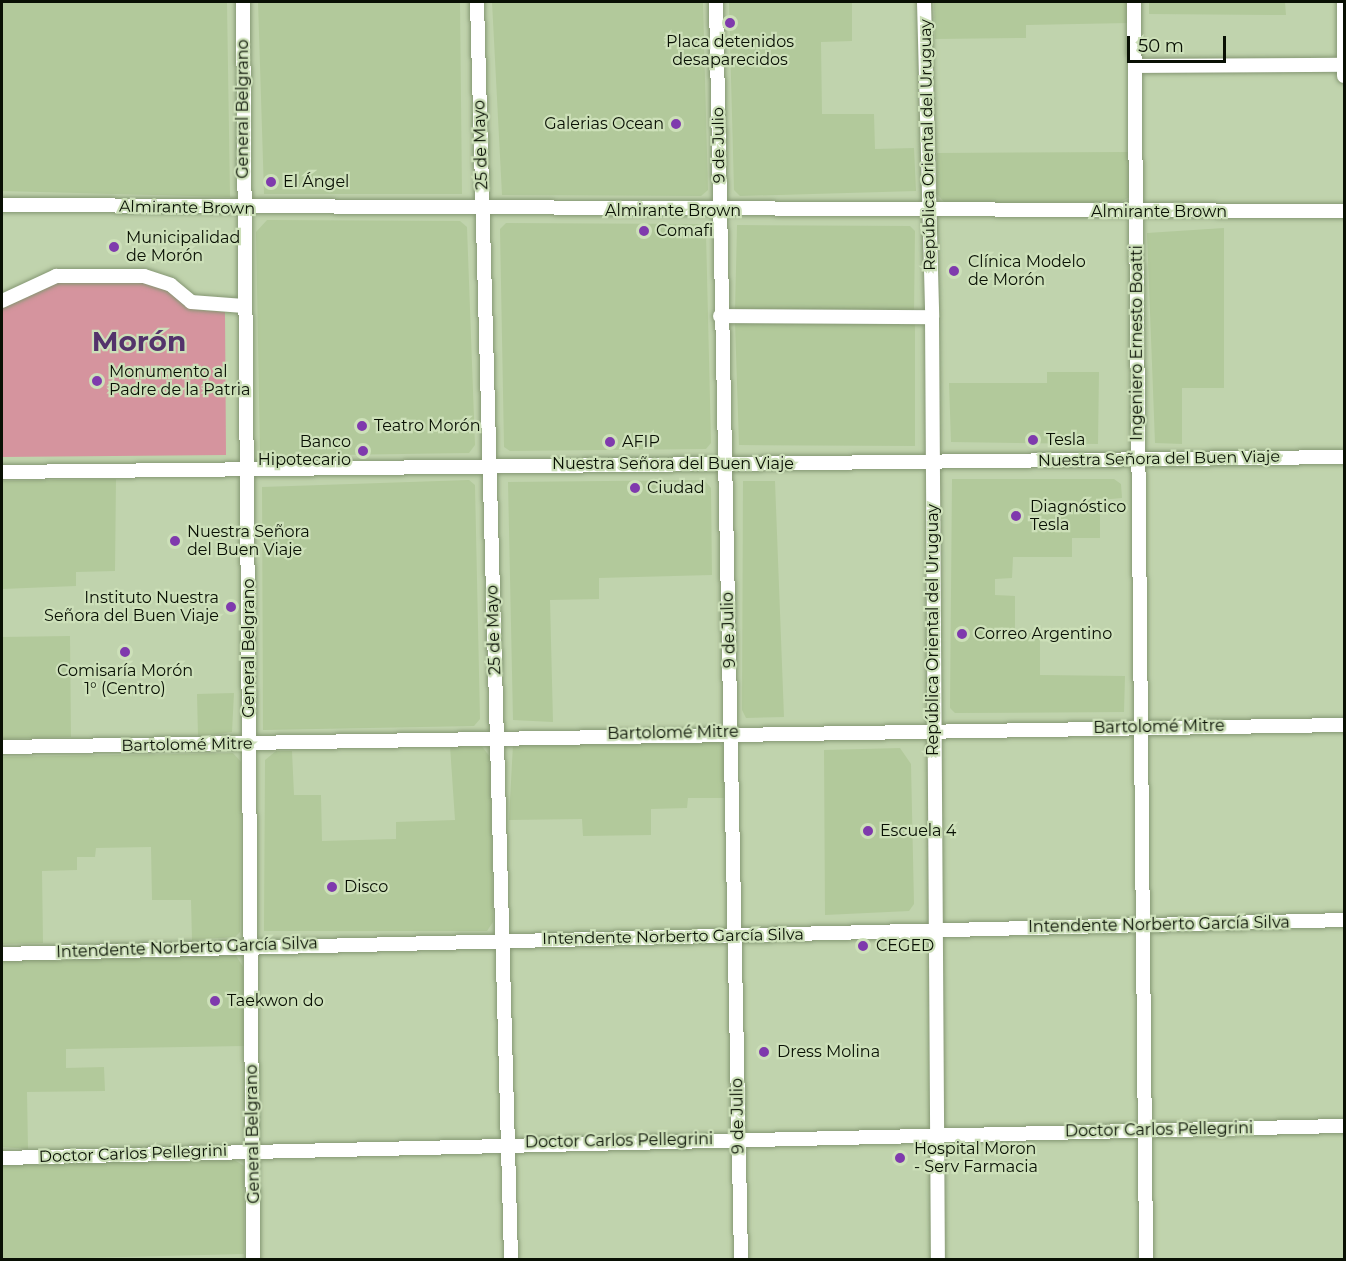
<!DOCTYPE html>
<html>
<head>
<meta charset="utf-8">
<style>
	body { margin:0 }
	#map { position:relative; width:1346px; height:1261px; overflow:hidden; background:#c0d3ad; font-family:Montserrat,sans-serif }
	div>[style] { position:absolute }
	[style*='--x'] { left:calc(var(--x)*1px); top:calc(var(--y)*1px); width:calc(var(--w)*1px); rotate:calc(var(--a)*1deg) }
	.built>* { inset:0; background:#b2c99b }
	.green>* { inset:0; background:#d5949e }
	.roads { filter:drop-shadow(0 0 2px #849672) drop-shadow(0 0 2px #849672) }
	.minor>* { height:14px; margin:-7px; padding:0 7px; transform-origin:7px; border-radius:7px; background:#fff }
	.dots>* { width:16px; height:16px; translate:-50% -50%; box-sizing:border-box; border:3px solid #cde0b9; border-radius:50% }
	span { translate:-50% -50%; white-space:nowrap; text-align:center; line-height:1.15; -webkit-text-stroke:4.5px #cde0b9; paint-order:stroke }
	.poi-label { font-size:16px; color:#091004 }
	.right { translate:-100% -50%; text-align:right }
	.left { translate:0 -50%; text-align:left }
	.street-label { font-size:16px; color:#091004 }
	.town-label { font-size:28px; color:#53326b; font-weight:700 }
	.frame { position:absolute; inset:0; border:3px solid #091004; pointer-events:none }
	.scale { position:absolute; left:1127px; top:36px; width:99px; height:27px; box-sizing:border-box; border:3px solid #091004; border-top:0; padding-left:8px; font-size:18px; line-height:21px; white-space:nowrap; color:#091004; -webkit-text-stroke:4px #cde0b9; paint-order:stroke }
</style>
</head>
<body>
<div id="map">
	<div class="built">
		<i style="clip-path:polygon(2px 2px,227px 2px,230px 197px,2px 191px)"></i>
		<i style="clip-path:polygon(258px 2px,460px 2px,462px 194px,264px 194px)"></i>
		<i style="clip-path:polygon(492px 2px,703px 2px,708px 190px,701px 196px,502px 195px)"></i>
		<i style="clip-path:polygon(729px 2px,878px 2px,852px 3px,852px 41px,821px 42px,822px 114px,874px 114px,875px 149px,914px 148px,916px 191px,740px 196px,734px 190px)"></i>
		<i style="clip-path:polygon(934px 2px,1129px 2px,1129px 23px,1026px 25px,1026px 38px,935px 39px)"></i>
		<i style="clip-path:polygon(1149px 2px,1285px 2px,1286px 15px,1149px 14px)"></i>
		<i style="clip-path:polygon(1131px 152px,1130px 197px,1120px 202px,945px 203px,937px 194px,937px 153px)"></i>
		<i style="clip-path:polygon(267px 220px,460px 221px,467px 227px,475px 445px,469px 453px,266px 456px,260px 451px,256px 232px)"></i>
		<i style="clip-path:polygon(506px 223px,699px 224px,706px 232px,711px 443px,706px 449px,510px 451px,504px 447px,500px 229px)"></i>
		<i style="clip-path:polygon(737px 225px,910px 226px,915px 231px,914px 313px,735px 312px)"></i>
		<i style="clip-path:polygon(1224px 228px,1224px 388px,1182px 388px,1182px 444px,1155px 443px,1147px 233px)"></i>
		<i style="clip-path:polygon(915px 320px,915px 446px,739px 445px,735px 322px)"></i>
		<i style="clip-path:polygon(1047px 372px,1099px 372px,1098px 444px,951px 442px,949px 383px,1047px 383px)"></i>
		<i style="clip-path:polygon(116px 479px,115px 571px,76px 572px,76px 586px,2px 589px,2px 481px)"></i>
		<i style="clip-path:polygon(952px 479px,1114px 479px,1121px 484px,1122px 498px,1100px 500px,1100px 538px,1072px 538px,1072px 557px,1013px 557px,1012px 578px,995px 579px,995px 595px,1015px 596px,1015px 633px,1040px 633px,1040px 675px,1125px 676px,1124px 712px,955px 713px,950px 708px)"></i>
		<i style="clip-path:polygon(469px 480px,475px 485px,480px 719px,474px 726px,263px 730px,262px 487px)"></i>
		<i style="clip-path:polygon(704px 480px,711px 488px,712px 575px,599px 578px,599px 599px,550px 600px,553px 722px,513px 720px,508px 482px)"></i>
		<i style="clip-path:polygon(743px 481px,775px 481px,784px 717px,746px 718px,742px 710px)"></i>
		<i style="clip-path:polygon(70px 636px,71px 737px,2px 739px,2px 637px)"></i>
		<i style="clip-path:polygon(234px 693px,232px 732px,198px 737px,197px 694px)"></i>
		<i style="clip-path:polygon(717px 740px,724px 747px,724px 798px,688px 798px,687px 808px,651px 809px,651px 835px,583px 836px,582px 819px,509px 820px,513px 744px)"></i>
		<i style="clip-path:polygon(450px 746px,481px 745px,490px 757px,493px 922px,487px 931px,264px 931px,265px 760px,276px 751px,292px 751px,294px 795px,321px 795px,322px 841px,396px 839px,396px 822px,455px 820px)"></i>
		<i style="clip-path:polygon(900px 748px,911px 764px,914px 904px,909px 911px,825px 915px,824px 750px)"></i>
		<i style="clip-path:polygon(233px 753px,241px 762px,240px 932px,235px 937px,192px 940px,191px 900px,152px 900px,151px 847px,96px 848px,95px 857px,77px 857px,77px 870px,42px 871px,43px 943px,2px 944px,2px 757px)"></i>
		<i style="clip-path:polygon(235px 954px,243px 967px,244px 1046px,66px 1049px,66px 1068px,104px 1067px,105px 1091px,27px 1092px,28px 1149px,2px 1147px,2px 961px)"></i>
		<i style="clip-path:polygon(233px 1159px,244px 1166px,244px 1254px,2px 1260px,3px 1165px)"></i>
	</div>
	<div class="green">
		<i style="clip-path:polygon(144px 276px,199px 310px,225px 312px,226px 455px,2px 457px,2px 301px,42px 278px)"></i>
	</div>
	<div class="roads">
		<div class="minor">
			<i style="--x:243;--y:2;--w:1258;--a:89.54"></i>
			<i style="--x:477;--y:2;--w:1258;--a:88.45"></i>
			<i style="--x:716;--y:2;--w:1258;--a:88.86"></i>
			<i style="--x:924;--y:2;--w:315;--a:88.5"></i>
			<i style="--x:932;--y:317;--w:943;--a:89.64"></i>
			<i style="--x:1134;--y:2;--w:1258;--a:89.45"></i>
			<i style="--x:1344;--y:2;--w:74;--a:90"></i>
			<i style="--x:1135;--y:66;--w:209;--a:-0.3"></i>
			<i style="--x:2;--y:205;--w:1342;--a:0.26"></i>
			<i style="--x:2;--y:301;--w:60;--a:-24.8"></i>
			<i style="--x:56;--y:276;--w:88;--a:0"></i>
			<i style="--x:144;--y:276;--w:28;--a:18"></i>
			<i style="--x:171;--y:285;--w:26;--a:40"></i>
			<i style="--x:191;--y:302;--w:53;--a:4.3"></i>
			<i style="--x:720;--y:316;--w:212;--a:0.3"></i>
			<i style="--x:2;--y:472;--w:1342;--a:-0.64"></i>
			<i style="--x:2;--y:747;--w:1342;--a:-0.94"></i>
			<i style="--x:2;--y:954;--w:1342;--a:-1.45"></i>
			<i style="--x:2;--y:1158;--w:1342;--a:-1.37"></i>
		</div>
	</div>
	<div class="dots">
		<i style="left:730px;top:23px;background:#7f3aad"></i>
		<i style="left:676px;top:124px;background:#7f3aad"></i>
		<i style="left:271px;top:182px;background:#7f3aad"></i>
		<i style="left:644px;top:231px;background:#7f3aad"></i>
		<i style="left:114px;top:247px;background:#7f3aad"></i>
		<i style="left:954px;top:271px;background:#7f3aad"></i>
		<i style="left:97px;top:381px;background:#7f3aad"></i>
		<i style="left:362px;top:426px;background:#7f3aad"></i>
		<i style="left:1033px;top:440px;background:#7f3aad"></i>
		<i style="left:610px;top:442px;background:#7f3aad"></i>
		<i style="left:363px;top:451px;background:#7f3aad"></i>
		<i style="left:635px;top:488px;background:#7f3aad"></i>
		<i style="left:1016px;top:516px;background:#7f3aad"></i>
		<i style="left:175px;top:541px;background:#7f3aad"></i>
		<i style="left:231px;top:607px;background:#7f3aad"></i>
		<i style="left:962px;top:634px;background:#7f3aad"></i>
		<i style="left:125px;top:652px;background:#7f3aad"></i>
		<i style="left:868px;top:831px;background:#7f3aad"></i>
		<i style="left:332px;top:887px;background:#7f3aad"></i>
		<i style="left:863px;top:946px;background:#7f3aad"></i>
		<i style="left:215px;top:1001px;background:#7f3aad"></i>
		<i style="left:764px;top:1052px;background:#7f3aad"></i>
		<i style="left:900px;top:1158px;background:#7f3aad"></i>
	</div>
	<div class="poi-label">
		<span style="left:730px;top:51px">Placa detenidos<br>desaparecidos</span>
		<span class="right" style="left:664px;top:124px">Galerias Ocean</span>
		<span class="left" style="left:283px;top:182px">El Ángel</span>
		<span class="left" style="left:656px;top:231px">Comafi</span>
		<span class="left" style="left:126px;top:247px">Municipalidad<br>de Morón</span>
		<span class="left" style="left:968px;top:271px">Clínica Modelo<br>de Morón</span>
		<span class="left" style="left:109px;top:381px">Monumento al<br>Padre de la Patria</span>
		<span class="left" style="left:374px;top:426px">Teatro Morón</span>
		<span class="left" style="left:1046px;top:440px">Tesla</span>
		<span class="right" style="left:351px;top:451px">Banco<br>Hipotecario</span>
		<span class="left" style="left:622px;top:442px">AFIP</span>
		<span class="left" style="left:647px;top:488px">Ciudad</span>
		<span class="left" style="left:1030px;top:516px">Diagnóstico<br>Tesla</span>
		<span class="left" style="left:187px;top:541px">Nuestra Señora<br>del Buen Viaje</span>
		<span class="right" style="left:219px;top:607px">Instituto Nuestra<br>Señora del Buen Viaje</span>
		<span class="left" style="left:974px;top:634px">Correo Argentino</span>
		<span style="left:125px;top:680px">Comisaría Morón<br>1° (Centro)</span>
		<span class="left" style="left:880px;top:831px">Escuela 4</span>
		<span class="left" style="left:344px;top:887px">Disco</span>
		<span class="left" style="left:876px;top:946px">CEGED</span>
		<span class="left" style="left:227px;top:1001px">Taekwon do</span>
		<span class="left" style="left:777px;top:1052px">Dress Molina</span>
		<span class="left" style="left:914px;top:1158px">Hospital Moron<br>- Serv Farmacia</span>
	</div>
	<div class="street-label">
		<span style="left:243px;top:109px;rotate:-90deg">General Belgrano</span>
		<span style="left:481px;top:145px;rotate:-92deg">25 de Mayo</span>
		<span style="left:719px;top:145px;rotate:-91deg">9 de Julio</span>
		<span style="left:928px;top:145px;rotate:-91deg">República Oriental del Uruguay</span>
		<span style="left:187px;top:208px;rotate:1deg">Almirante Brown</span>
		<span style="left:673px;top:211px">Almirante Brown</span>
		<span style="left:1159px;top:212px">Almirante Brown</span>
		<span style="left:1137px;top:343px;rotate:-90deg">Ingeniero Ernesto Boatti</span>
		<span style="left:1159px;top:459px;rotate:-1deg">Nuestra Señora del Buen Viaje</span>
		<span style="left:673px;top:464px">Nuestra Señora del Buen Viaje</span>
		<span style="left:494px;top:630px;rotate:-92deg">25 de Mayo</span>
		<span style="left:729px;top:630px;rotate:-92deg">9 de Julio</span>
		<span style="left:933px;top:630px;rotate:-90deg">República Oriental del Uruguay</span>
		<span style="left:249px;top:648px;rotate:-90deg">General Belgrano</span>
		<span style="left:1159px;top:727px;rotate:-1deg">Bartolomé Mitre</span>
		<span style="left:673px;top:733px;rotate:-1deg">Bartolomé Mitre</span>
		<span style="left:187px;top:745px;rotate:-1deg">Bartolomé Mitre</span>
		<span style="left:1159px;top:925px;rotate:-1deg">Intendente Norberto García Silva</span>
		<span style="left:673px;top:937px;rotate:-1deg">Intendente Norberto García Silva</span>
		<span style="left:187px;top:948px;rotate:-2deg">Intendente Norberto García Silva</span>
		<span style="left:738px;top:1116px;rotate:-91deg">9 de Julio</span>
		<span style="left:1159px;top:1130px;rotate:-1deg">Doctor Carlos Pellegrini</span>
		<span style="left:253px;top:1134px;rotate:-91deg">General Belgrano</span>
		<span style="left:619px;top:1141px;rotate:-1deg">Doctor Carlos Pellegrini</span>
		<span style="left:133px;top:1154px;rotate:-2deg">Doctor Carlos Pellegrini</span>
	</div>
	<div class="town-label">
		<span style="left:139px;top:341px">Morón</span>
	</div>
	<div class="frame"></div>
	<div class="scale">50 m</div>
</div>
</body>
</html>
